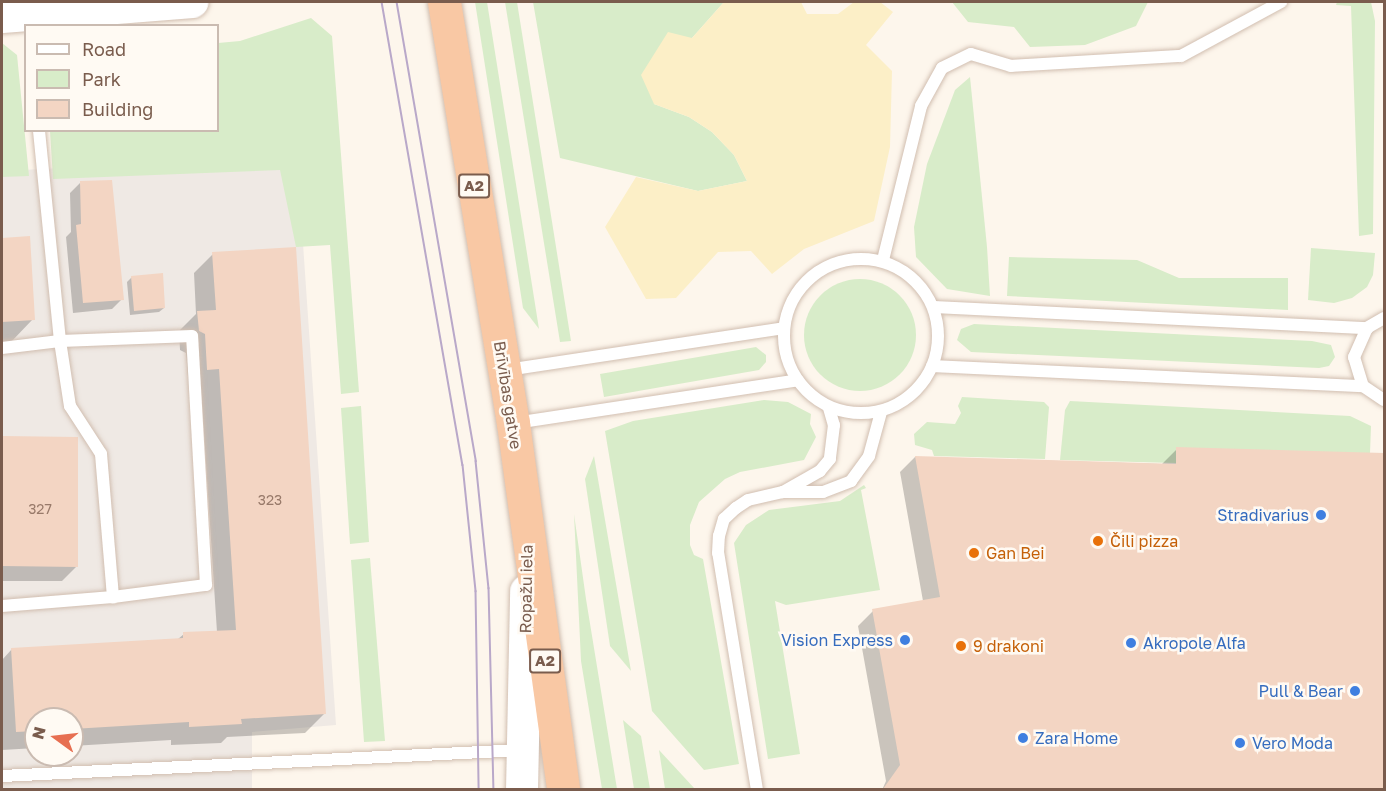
<!DOCTYPE html>
<html>
<head>
<meta charset="utf-8">
<style>
	body { margin:0 }
	#map { position:relative; width:1386px; height:791px; overflow:hidden; background:#fdf6ec; font-family:"Golos Text",sans-serif }
	div>[style] { position:absolute }
	[style*='--x'] { left:calc(var(--x)*1px); top:calc(var(--y)*1px); width:calc(var(--w)*1px); rotate:calc(var(--a)*1deg) }
	.industrial>* { inset:0; background:#efe9e4 }
	.green>* { inset:0; background:#d8ecc9 }
	.round { border-radius:50% }
	.sand>* { inset:0; background:#fcefc7 }
	.shadow>* { inset:0; background:#0003 }
	.building>* { inset:0; background:#f3d5c3 }
	.roads { filter:drop-shadow(0 0 2px #d1beb0) drop-shadow(0 0 2px #d1beb0) }
	.service>* { height:12px; margin:-6px; padding:0 6px; transform-origin:6px; border-radius:6px; background:#fff }
	.service>.ring { margin:-6px; padding:0; box-sizing:content-box; background:none; border:12px solid #fff; border-radius:50% }
	.tertiary>* { height:32px; margin:-16px; padding:0 16px; transform-origin:16px; border-radius:16px; background:#fff }
	.trunk>* { height:33px; margin:-16.5px; padding:0 16.5px; transform-origin:16.5px; border-radius:16.5px; background:#f9c8a4 }
	.tram>* { height:1.5px; margin:-0.75px; padding:0 0.75px; transform-origin:0.75px; border-radius:0.75px; background:#b9a8c9 }
	.dots>* { width:16px; height:16px; translate:-50% -50%; box-sizing:border-box; border:3px solid #fffaf3; border-radius:50% }
	span { translate:-50% -50%; white-space:nowrap; text-align:center; line-height:1.15; -webkit-text-stroke:5px #fffaf3; paint-order:stroke }
	.number-label { font-size:14px; color:#987a6a }
	.number-label span { -webkit-text-stroke-width:0 }
	.shield-label span { padding:2px 4px; background:#fffaf3; border:2px solid; border-radius:4px; -webkit-text-stroke-width:0 }
	.shield-label { font-size:15px; color:#7a5c4d; font-weight:700 }
	.street-label { font-size:16px; color:#7a5c4d }
	.shop-label { font-size:16px; color:#366cbe }
	.right { translate:-100% -50%; text-align:right }
	.left { translate:0 -50%; text-align:left }
	.food-label { font-size:16px; color:#c56008 }
	.frame { position:absolute; inset:0; border:3px solid #7a5c4d; pointer-events:none }
	.legend { position:absolute; left:24px; top:24px; width:195px; height:108px; box-sizing:border-box; background:#fffaf3; border:2px solid #cabbb1; margin:0; padding:8px 10px; list-style:none; font-size:18px; color:#7a5c4d }
	.legend li { display:flex; align-items:center; gap:12px; height:30px }
	.legend b { width:30px; border:2px solid #cabbb1 }
	.north { position:absolute; left:24px; top:707px; width:60px; height:60px; box-sizing:border-box; background:#fffaf3; border:2px solid #cabbb1; border-radius:50%; rotate:285deg; font-size:16px; font-weight:700; line-height:24px; text-align:center; color:#7a5c4d }
	.north::after { content:''; display:block; margin:auto; width:21px; height:27px; background:#e76f51; clip-path:polygon(50% 0,100% 100%,50% 72%,0 100%) }
</style>
</head>
<body>
<div id="map">
	<div class="industrial">
		<i style="clip-path:polygon(evenodd,297px 156px,336px 725px,252px 732px,252px 789px,2px 790px,2px 171px,297px 156px,36px 719px,72px 719px,72px 755px,36px 755px,36px 719px)"></i>
	</div>
	<div class="green">
		<i style="clip-path:polygon(475px 2px,487px 2px,539px 329px,523px 308px)"></i>
		<i style="clip-path:polygon(505px 2px,517px 2px,571px 341px,560px 342px)"></i>
		<i style="clip-path:polygon(533px 2px,724px 2px,692px 38px,654px 104px,689px 117px,712px 132px,734px 155px,747px 181px,698px 191px,560px 158px)"></i>
		<i style="clip-path:polygon(952px 2px,1148px 2px,1136px 26px,1085px 45px,1030px 47px,1014px 27px,968px 22px)"></i>
		<i style="clip-path:polygon(1337px 2px,1371px 2px,1375px 21px,1373px 234px,1359px 236px,1351px 6px,1336px 5px)"></i>
		<i style="clip-path:polygon(311px 18px,332px 36px,359px 392px,341px 394px,330px 245px,296px 247px,280px 170px,53px 179px,50px 131px,218px 130px,218px 43px,240px 41px)"></i>
		<i style="clip-path:polygon(2px 43px,17px 55px,29px 176px,2px 177px)"></i>
		<i style="clip-path:polygon(970px 77px,987px 247px,990px 296px,947px 289px,916px 257px,914px 227px,927px 164px,955px 90px)"></i>
		<i style="clip-path:polygon(1311px 248px,1375px 253px,1373px 275px,1367px 287px,1352px 298px,1334px 303px,1308px 300px)"></i>
		<i style="clip-path:polygon(1009px 257px,1137px 260px,1179px 278px,1288px 278px,1288px 310px,1007px 296px)"></i>
		<i class="round" style="left:804px;top:279px;width:112px;height:112px"></i>
		<i style="clip-path:polygon(974px 324px,1312px 341px,1331px 345px,1335px 357px,1329px 366px,1319px 368px,971px 352px,957px 340px,961px 329px)"></i>
		<i style="clip-path:polygon(756px 347px,766px 355px,766px 362px,759px 370px,604px 397px,600px 374px)"></i>
		<i style="clip-path:polygon(962px 397px,1044px 402px,1049px 407px,1045px 459px,934px 456px,932px 450px,915px 445px,914px 434px,927px 422px,955px 424px,961px 413px,958px 406px)"></i>
		<i style="clip-path:polygon(764px 400px,788px 402px,811px 414px,810px 424px,816px 437px,804px 460px,740px 472px,725px 479px,699px 502px,690px 525px,690px 545px,694px 555px,703px 559px,739px 764px,704px 770px,652px 711px,605px 431px,633px 421px)"></i>
		<i style="clip-path:polygon(1070px 401px,1350px 416px,1371px 426px,1370px 453px,1176px 463px,1060px 460px,1065px 410px)"></i>
		<i style="clip-path:polygon(361px 406px,369px 542px,350px 544px,341px 408px)"></i>
		<i style="clip-path:polygon(594px 456px,631px 671px,610px 646px,585px 479px)"></i>
		<i style="clip-path:polygon(864px 485px,866px 488px,861px 490px,880px 590px,786px 605px,775px 601px,800px 754px,768px 759px,734px 543px,746px 525px,769px 510px,840px 501px)"></i>
		<i style="clip-path:polygon(574px 514px,586px 599px,617px 789px,602px 789px,581px 661px)"></i>
		<i style="clip-path:polygon(370px 558px,385px 741px,364px 742px,351px 560px)"></i>
		<i style="clip-path:polygon(623px 720px,641px 736px,650px 789px,634px 789px)"></i>
		<i style="clip-path:polygon(659px 750px,695px 789px,665px 789px)"></i>
	</div>
	<div class="sand">
		<i style="clip-path:polygon(724px 2px,801px 2px,807px 14px,838px 14px,854px 2px,880px 2px,893px 12px,866px 45px,892px 71px,890px 147px,874px 221px,804px 249px,772px 274px,751px 251px,718px 252px,676px 298px,646px 299px,605px 227px,636px 177px,698px 191px,747px 181px,734px 155px,712px 132px,689px 117px,654px 104px,641px 75px,668px 32px,692px 38px)"></i>
	</div>
	<div class="shadow">
		<i style="clip-path:polygon(80px 183px,122px 299px,112px 309px,73px 313px,66px 237px,71px 232px,70px 193px)"></i>
		<i style="clip-path:polygon(2px 217px,3px 239px,33px 319px,11px 342px,2px 342px)"></i>
		<i style="clip-path:polygon(213px 254px,324px 714px,305px 733px,227px 737px,221px 743px,171px 745px,171px 740px,72px 746px,72px 719px,36px 719px,36px 748px,2px 750px,2px 660px,12px 649px,178px 639px,184px 634px,217px 632px,201px 387px,189px 388px,186px 353px,180px 350px,179px 331px,196px 314px,194px 273px)"></i>
		<i style="clip-path:polygon(132px 277px,164px 308px,159px 312px,130px 315px,127px 282px)"></i>
		<i style="clip-path:polygon(2px 437px,77px 438px,77px 566px,62px 581px,2px 581px)"></i>
		<i style="clip-path:polygon(1177px 449px,1384px 455px,1384px 790px,882px 790px,886px 781px,858px 626px,873px 611px,923px 601px,900px 472px,915px 457px,1162px 464px)"></i>
	</div>
	<div class="building">
		<i style="clip-path:polygon(112px 180px,124px 300px,83px 303px,76px 225px,81px 224px,80px 181px)"></i>
		<i style="clip-path:polygon(30px 236px,35px 320px,2px 322px,2px 238px)"></i>
		<i style="clip-path:polygon(296px 247px,326px 714px,241px 719px,242px 724px,189px 727px,189px 722px,72px 729px,72px 719px,36px 719px,36px 731px,16px 732px,11px 648px,183px 638px,183px 632px,236px 630px,219px 369px,207px 370px,205px 334px,199px 331px,197px 311px,216px 310px,212px 252px)"></i>
		<i style="clip-path:polygon(163px 273px,165px 308px,134px 311px,131px 276px)"></i>
		<i style="clip-path:polygon(2px 436px,78px 437px,78px 567px,2px 566px)"></i>
		<i style="clip-path:polygon(1176px 447px,1384px 453px,1384px 789px,883px 789px,900px 765px,872px 609px,940px 597px,915px 456px,1176px 464px)"></i>
	</div>
	<div class="roads">
		<div class="service">
			<i class="ring" style="left:784px;top:259px;width:142px;height:142px"></i>
			<i style="--x:883;--y:260;--w:159;--a:-76.1"></i>
			<i style="--x:921;--y:106;--w:43;--a:-61.1"></i>
			<i style="--x:942;--y:68;--w:32;--a:-26"></i>
			<i style="--x:971;--y:54;--w:42;--a:16.7"></i>
			<i style="--x:1011;--y:66;--w:170;--a:-3.4"></i>
			<i style="--x:1181;--y:56;--w:114;--a:-28.4"></i>
			<i style="--x:934;--y:307;--w:434;--a:2.8"></i>
			<i style="--x:1384;--y:318;--w:20;--a:150"></i>
			<i style="--x:1367;--y:328;--w:32;--a:114"></i>
			<i style="--x:1354;--y:357;--w:30;--a:73"></i>
			<i style="--x:1363;--y:386;--w:25;--a:34"></i>
			<i style="--x:2;--y:348;--w:58;--a:-6.9"></i>
			<i style="--x:60;--y:341;--w:212;--a:-95.7"></i>
			<i style="--x:932;--y:366;--w:431;--a:2.7"></i>
			<i style="--x:507;--y:370;--w:280;--a:-8.6"></i>
			<i style="--x:829;--y:408;--w:18;--a:74"></i>
			<i style="--x:834;--y:425;--w:34;--a:97"></i>
			<i style="--x:830;--y:459;--w:16;--a:130"></i>
			<i style="--x:820;--y:471;--w:43;--a:150.4"></i>
			<i style="--x:783;--y:492;--w:40;--a:0"></i>
			<i style="--x:823;--y:492;--w:30;--a:-21"></i>
			<i style="--x:851;--y:481;--w:31;--a:-54"></i>
			<i style="--x:869;--y:456;--w:46;--a:-74.7"></i>
			<i style="--x:515;--y:423;--w:286;--a:-8.6"></i>
			<i style="--x:2;--y:606;--w:111;--a:-4.6"></i>
			<i style="--x:113;--y:597;--w:94;--a:-7.4"></i>
			<i style="--x:206;--y:585;--w:249;--a:-93.2"></i>
			<i style="--x:192;--y:336;--w:132;--a:177.8"></i>
			<i style="--x:60;--y:341;--w:66;--a:81.3"></i>
			<i style="--x:70;--y:406;--w:57;--a:57.1"></i>
			<i style="--x:101;--y:454;--w:144;--a:85.2"></i>
			<i style="--x:2;--y:776;--w:521;--a:-2.86"></i>
			<i style="--x:757;--y:790;--w:240;--a:-99.3"></i>
			<i style="--x:718;--y:553;--w:17;--a:-87"></i>
			<i style="--x:719;--y:536;--w:18;--a:-74"></i>
			<i style="--x:724;--y:519;--w:16;--a:-43"></i>
			<i style="--x:736;--y:508;--w:14;--a:-34"></i>
			<i style="--x:748;--y:500;--w:36;--a:-13"></i>
		</div>
		<div class="tertiary">
			<i style="--x:2;--y:17;--w:191;--a:-4.5"></i>
			<i style="--x:522;--y:790;--w:199;--a:-88.8"></i>
		</div>
		<div class="trunk">
			<i style="--x:444;--y:2;--w:427;--a:80.7"></i>
			<i style="--x:513;--y:423;--w:370;--a:82.2"></i>
		</div>
	</div>
	<div class="tram">
		<i style="--x:382;--y:2;--w:470;--a:80.1"></i>
		<i style="--x:463;--y:465;--w:127;--a:84.1"></i>
		<i style="--x:476;--y:591;--w:199;--a:89.1"></i>
		<i style="--x:397;--y:2;--w:466;--a:80.2"></i>
		<i style="--x:476;--y:461;--w:128;--a:84.2"></i>
		<i style="--x:489;--y:588;--w:202;--a:88.6"></i>
	</div>
	<div class="dots">
		<i style="left:1321px;top:515px;background:#3f7fe0"></i>
		<i style="left:1098px;top:541px;background:#e8710a"></i>
		<i style="left:974px;top:553px;background:#e8710a"></i>
		<i style="left:905px;top:640px;background:#3f7fe0"></i>
		<i style="left:1131px;top:643px;background:#3f7fe0"></i>
		<i style="left:961px;top:646px;background:#e8710a"></i>
		<i style="left:1355px;top:691px;background:#3f7fe0"></i>
		<i style="left:1023px;top:738px;background:#3f7fe0"></i>
		<i style="left:1240px;top:743px;background:#3f7fe0"></i>
	</div>
	<div class="number-label">
		<span style="left:270px;top:500px">323</span>
		<span style="left:40px;top:509px">327</span>
	</div>
	<div class="shield-label">
		<span style="left:474px;top:186px">A2</span>
		<span style="left:545px;top:661px">A2</span>
	</div>
	<div class="street-label">
		<span style="left:508px;top:395px;rotate:81deg">Brīvības gatve</span>
		<span style="left:526px;top:589px;rotate:-89deg">Ropažu iela</span>
	</div>
	<div class="shop-label">
		<span class="right" style="left:1309px;top:515px">Stradivarius</span>
		<span class="right" style="left:893px;top:640px">Vision Express</span>
		<span class="left" style="left:1143px;top:643px">Akropole Alfa</span>
		<span class="right" style="left:1343px;top:691px">Pull &amp; Bear</span>
		<span class="left" style="left:1035px;top:738px">Zara Home</span>
		<span class="left" style="left:1252px;top:743px">Vero Moda</span>
	</div>
	<div class="food-label">
		<span class="left" style="left:1110px;top:541px">Čili pizza</span>
		<span class="left" style="left:986px;top:553px">Gan Bei</span>
		<span class="left" style="left:973px;top:646px">9 drakoni</span>
	</div>
	<div class="frame"></div>
	<ul class="legend">
	<li><b style="height:8px;background:#fff"></b>Road</li>
	<li><b style="height:16px;background:#d8ecc9"></b>Park</li>
	<li><b style="height:16px;background:#f3d5c3"></b>Building</li>
	</ul>
	<div class="north">N</div>
</div>
</body>
</html>
